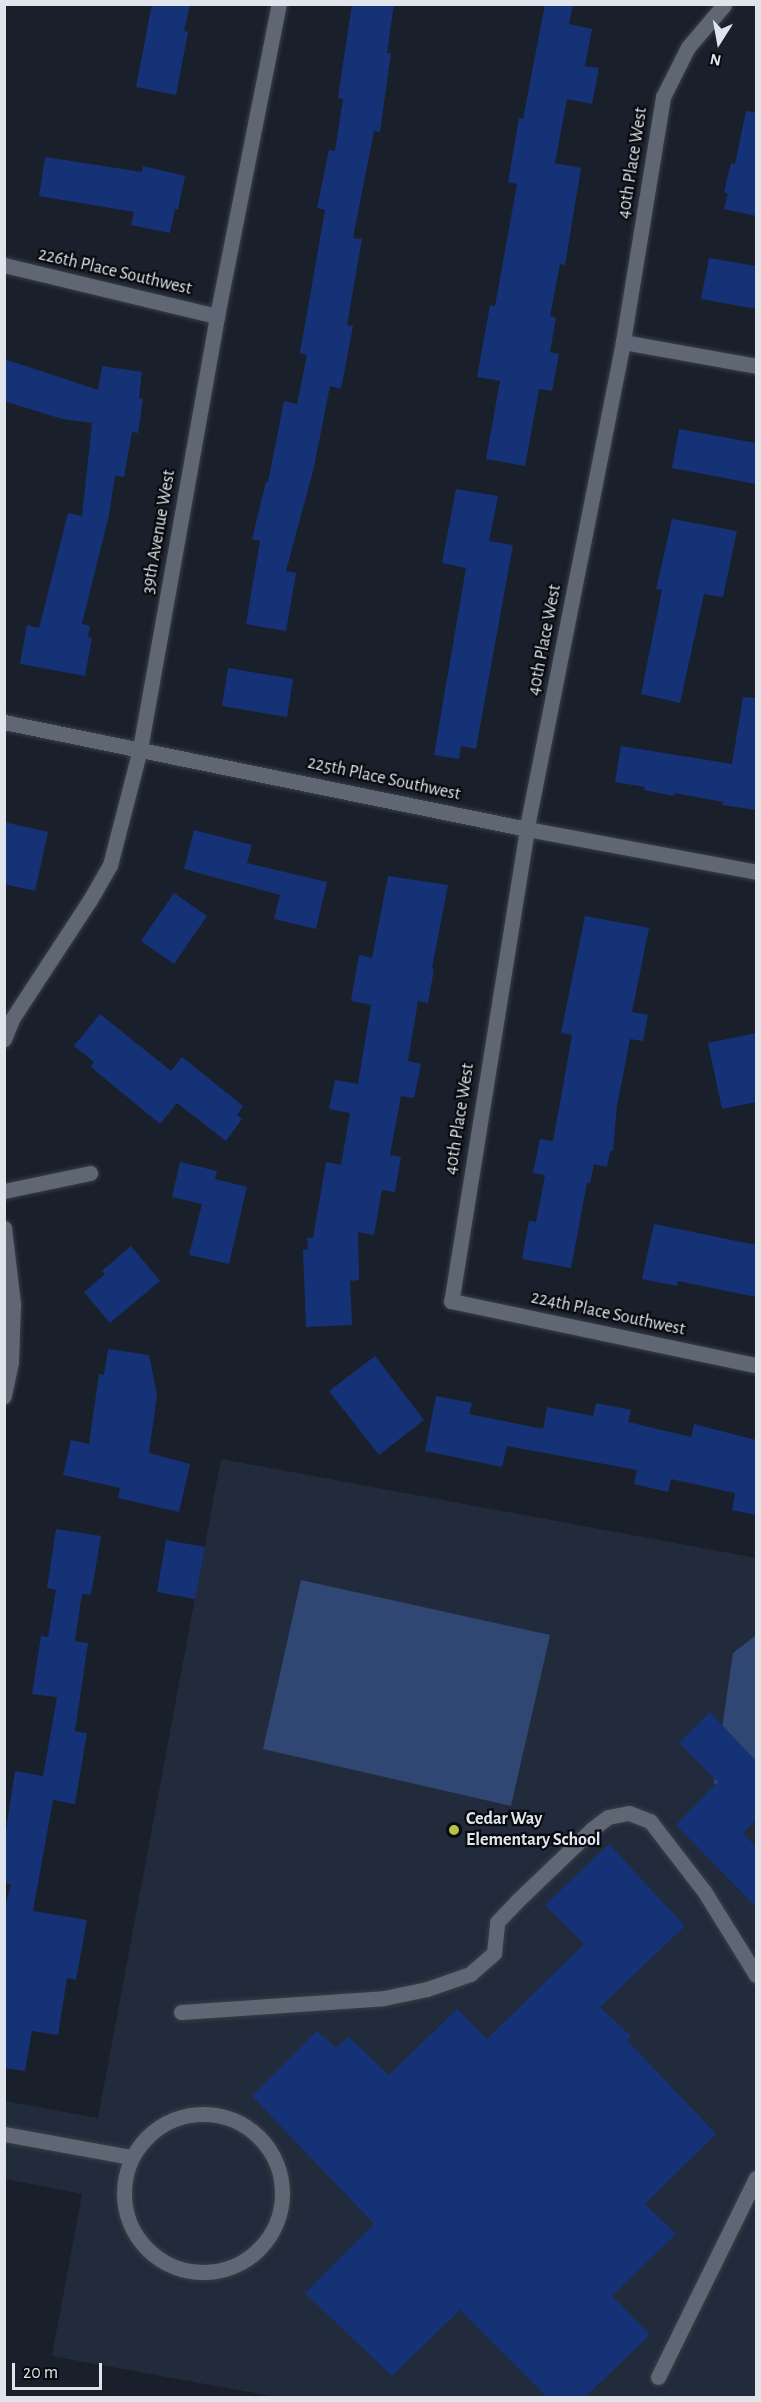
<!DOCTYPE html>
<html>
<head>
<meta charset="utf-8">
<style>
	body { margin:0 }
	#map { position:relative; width:761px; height:2402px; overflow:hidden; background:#1a202b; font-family:"Alegreya Sans",sans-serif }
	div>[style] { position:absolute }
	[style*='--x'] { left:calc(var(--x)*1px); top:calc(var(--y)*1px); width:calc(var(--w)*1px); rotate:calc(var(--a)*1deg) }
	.built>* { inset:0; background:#222b3b }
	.green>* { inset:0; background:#314773 }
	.building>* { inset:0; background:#143275 }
	.roads { filter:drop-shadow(0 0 2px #3a3e47) drop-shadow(0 0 2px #3a3e47) }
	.minor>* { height:15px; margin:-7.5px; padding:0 7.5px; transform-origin:7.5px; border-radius:7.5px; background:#606774 }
	.minor>.ring { margin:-7.5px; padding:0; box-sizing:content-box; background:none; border:15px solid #606774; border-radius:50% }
	.dots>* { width:16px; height:16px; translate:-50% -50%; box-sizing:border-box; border:3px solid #070a0e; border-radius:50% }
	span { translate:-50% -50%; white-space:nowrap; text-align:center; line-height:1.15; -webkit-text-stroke:4.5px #070a0e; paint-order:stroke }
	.street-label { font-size:18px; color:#e0e5ec }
	.poi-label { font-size:18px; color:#e0e5ec; font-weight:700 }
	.left { translate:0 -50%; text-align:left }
	.frame { position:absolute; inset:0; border:6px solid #e0e5ec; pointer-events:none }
	.north { position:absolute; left:689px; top:12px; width:60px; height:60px; -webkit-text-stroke:4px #070a0e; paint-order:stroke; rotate:191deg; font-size:16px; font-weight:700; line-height:24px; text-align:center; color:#e0e5ec }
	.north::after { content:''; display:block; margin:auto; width:21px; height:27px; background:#e0e5ec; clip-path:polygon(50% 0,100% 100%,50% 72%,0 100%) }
	.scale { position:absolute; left:12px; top:2363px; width:90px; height:27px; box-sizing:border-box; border:3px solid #e0e5ec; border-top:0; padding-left:8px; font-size:18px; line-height:21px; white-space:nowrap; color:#e0e5ec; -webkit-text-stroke:4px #070a0e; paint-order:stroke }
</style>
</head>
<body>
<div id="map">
	<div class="built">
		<i style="clip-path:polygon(221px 1459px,756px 1558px,756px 2397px,276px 2397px,52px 2356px,82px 2194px,5px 2179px,4px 2101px,98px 2118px)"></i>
	</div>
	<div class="green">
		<i style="clip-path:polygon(301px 1580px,550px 1635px,511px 1806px,263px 1749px)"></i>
		<i style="clip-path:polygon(756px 1635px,756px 1820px,714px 1783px,733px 1653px)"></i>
	</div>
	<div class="building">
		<i style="clip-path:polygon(152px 4px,190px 4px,184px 31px,188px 32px,176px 95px,136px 87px)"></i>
		<i style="clip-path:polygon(352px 4px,394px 4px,387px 53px,391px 53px,380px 132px,374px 131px,353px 238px,362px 239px,347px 325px,353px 326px,341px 389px,330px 386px,314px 467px,286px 571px,296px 573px,286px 631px,246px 624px,260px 541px,252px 539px,266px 482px,268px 482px,284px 401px,297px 404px,307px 355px,300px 353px,325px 210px,317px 208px,329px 150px,335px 151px,343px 99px,338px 98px)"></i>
		<i style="clip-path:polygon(545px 4px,573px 4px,569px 24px,592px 29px,585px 66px,599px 68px,592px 104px,567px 99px,555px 163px,581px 168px,565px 265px,560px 264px,550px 316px,556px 318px,550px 352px,559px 354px,552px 391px,539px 389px,525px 466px,486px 459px,500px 381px,477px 377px,490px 305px,495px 306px,517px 184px,508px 182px,519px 118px,523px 119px)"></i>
		<i style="clip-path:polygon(746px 111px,756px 112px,756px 216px,724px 209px,728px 194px,724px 192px,731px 163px,735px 164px)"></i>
		<i style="clip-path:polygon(45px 157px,142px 172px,143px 166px,185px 176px,178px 209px,175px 209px,170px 233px,131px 225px,134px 212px,39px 196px)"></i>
		<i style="clip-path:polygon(709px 258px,756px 266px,756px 309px,701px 299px)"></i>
		<i style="clip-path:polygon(4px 359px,98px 390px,102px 366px,142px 372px,139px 398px,143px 399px,138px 433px,132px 432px,124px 477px,115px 476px,109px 515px,82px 624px,90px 626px,88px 637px,92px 638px,85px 676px,20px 664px,27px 625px,39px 628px,68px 513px,82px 516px,92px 423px,62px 419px,4px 401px)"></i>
		<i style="clip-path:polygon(679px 429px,756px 443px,756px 484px,672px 468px)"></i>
		<i style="clip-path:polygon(456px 489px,498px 496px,489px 541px,513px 545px,476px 749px,461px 746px,459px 759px,434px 755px,466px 568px,442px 563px)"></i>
		<i style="clip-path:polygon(672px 519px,737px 531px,723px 597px,704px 594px,680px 703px,641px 694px,662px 590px,656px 589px)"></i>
		<i style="clip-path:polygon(228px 668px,293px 679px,287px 717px,222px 706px)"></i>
		<i style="clip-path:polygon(743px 697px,756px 698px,756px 810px,722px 805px,723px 802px,675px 793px,674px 796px,644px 790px,645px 787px,615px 782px,621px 746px,732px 764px)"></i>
		<i style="clip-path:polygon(4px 822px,48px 832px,35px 891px,4px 884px)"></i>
		<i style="clip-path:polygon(194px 830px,252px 845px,247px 863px,327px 882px,316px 929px,274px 919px,280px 895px,184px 869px)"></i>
		<i style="clip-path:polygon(388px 876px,448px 885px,432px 968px,434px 969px,428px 1003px,418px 1001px,408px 1061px,421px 1064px,414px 1098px,401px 1096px,390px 1155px,401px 1157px,395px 1192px,382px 1190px,374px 1235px,358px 1232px,359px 1280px,350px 1281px,352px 1325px,306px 1327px,303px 1250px,308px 1249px,307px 1238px,313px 1238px,326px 1162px,341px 1165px,350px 1113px,329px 1109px,335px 1080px,358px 1084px,371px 1005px,351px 1001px,359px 955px,372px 958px)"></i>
		<i style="clip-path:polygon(174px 893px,207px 916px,174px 964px,141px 941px)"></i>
		<i style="clip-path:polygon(585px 916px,649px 928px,632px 1012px,648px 1015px,643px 1041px,630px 1039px,617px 1106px,613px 1150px,610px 1152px,607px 1167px,594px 1164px,590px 1183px,587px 1183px,571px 1268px,522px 1259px,529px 1221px,536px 1222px,545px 1175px,533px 1173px,540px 1139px,553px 1141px,564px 1081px,572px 1035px,561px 1033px)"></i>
		<i style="clip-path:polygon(100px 1014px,171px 1071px,182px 1057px,243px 1106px,237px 1115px,242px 1119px,226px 1141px,177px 1103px,160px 1124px,91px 1067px,94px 1062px,74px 1046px)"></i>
		<i style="clip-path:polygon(756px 1033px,756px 1102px,722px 1109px,708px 1043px)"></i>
		<i style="clip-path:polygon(180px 1162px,217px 1171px,215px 1179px,247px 1187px,229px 1264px,189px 1255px,202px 1204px,172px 1197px)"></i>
		<i style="clip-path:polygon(654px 1224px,756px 1245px,756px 1297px,678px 1281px,677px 1286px,642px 1279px)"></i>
		<i style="clip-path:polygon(131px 1246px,160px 1281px,110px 1323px,84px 1292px,105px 1274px,102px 1271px)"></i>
		<i style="clip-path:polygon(108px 1349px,149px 1355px,157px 1395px,149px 1453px,190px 1464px,179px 1512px,118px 1498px,120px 1488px,63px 1475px,71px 1440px,89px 1444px,99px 1374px,104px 1375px)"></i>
		<i style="clip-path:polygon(375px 1356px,424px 1420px,379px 1455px,329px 1391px)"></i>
		<i style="clip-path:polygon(436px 1396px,472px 1403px,469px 1414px,543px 1429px,547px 1407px,593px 1416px,596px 1403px,631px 1410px,628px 1422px,691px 1437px,694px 1424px,756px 1440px,756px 1515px,732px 1510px,735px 1493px,671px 1479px,668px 1492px,634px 1484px,637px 1470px,507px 1446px,502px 1467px,425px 1451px)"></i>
		<i style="clip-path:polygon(56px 1529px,101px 1536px,91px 1595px,82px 1594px,75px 1641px,88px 1643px,75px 1731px,87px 1733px,75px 1804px,53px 1800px,33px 1911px,87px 1920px,76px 1980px,67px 1978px,58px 2035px,32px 2031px,25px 2071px,4px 2068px,4px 1911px,11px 1884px,4px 1883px,4px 1843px,15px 1771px,43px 1776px,57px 1697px,32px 1694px,41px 1636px,48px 1637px,56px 1590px,47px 1588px)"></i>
		<i style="clip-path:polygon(166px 1540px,205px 1547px,195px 1599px,157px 1592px)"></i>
		<i style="clip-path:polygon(710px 1712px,756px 1761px,756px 1820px,743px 1833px,756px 1847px,756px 1907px,676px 1825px,718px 1782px,679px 1743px)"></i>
		<i style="clip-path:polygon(609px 1844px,685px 1926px,600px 2007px,631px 2036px,627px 2040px,716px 2134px,645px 2204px,676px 2234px,612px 2296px,650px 2335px,585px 2397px,547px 2397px,460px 2310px,392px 2376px,305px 2293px,374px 2224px,252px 2096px,317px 2031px,336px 2048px,349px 2037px,389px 2075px,457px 2009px,487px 2039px,584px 1944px,545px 1905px)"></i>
	</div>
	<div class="roads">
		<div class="minor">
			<i style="--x:724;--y:5;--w:55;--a:130.6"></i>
			<i style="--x:688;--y:47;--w:56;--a:116.6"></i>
			<i style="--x:663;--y:97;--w:248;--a:99.3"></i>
			<i style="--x:623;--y:342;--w:496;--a:101.2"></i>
			<i style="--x:527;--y:829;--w:478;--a:99.1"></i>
			<i style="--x:451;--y:1301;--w:312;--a:11.9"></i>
			<i style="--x:4;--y:265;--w:219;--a:13.5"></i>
			<i style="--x:623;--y:342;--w:135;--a:10.2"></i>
			<i style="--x:4;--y:722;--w:534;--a:11.56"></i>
			<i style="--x:527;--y:829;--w:233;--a:10.6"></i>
			<i style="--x:4;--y:1039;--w:22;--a:-68"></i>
			<i style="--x:12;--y:1019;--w:142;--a:-56.8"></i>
			<i style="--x:90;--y:900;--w:40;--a:-60.3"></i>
			<i style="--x:110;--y:865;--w:120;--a:-75.5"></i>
			<i style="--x:140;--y:749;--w:440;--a:-79.9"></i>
			<i style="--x:217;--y:316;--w:318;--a:-78.8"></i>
			<i style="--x:4;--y:1191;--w:88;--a:-11.8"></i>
			<i style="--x:4;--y:1228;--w:77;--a:83.2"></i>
			<i style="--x:13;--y:1304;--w:58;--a:92"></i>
			<i style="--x:11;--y:1362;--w:35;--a:102"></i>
			<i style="--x:181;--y:2012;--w:203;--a:-3.9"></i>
			<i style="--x:384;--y:1998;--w:44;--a:-11.8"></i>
			<i style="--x:427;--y:1989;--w:46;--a:-19.2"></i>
			<i style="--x:470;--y:1974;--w:32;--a:-41"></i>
			<i style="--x:494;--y:1953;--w:31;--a:-84"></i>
			<i style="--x:497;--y:1922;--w:28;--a:-46"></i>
			<i style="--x:516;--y:1902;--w:105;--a:-43.8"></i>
			<i style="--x:592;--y:1829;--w:20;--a:-37"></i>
			<i style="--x:608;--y:1817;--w:21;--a:-11"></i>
			<i style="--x:629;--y:1813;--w:22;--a:21"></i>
			<i style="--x:650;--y:1821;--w:88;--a:52.4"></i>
			<i style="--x:704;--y:1891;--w:99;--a:58.2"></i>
			<i class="ring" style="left:124px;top:2114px;width:143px;height:143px"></i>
			<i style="--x:4;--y:2134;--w:129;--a:10.3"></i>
			<i style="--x:658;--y:2377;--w:222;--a:-63.8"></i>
		</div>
	</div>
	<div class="dots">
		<i style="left:454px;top:1830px;background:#b8c147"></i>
	</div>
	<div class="street-label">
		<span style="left:633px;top:163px;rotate:-81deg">40th Place West</span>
		<span style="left:115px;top:272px;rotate:13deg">226th Place Southwest</span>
		<span style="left:159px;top:532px;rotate:-80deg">39th Avenue West</span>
		<span style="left:545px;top:640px;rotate:-79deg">40th Place West</span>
		<span style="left:384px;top:779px;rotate:12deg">225th Place Southwest</span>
		<span style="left:460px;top:1119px;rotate:-81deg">40th Place West</span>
		<span style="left:608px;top:1314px;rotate:12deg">224th Place Southwest</span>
	</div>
	<div class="poi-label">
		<span class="left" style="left:466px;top:1830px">Cedar Way<br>Elementary School</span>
	</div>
	<div class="frame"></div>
	<div class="north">N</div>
	<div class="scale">20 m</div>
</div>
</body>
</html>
